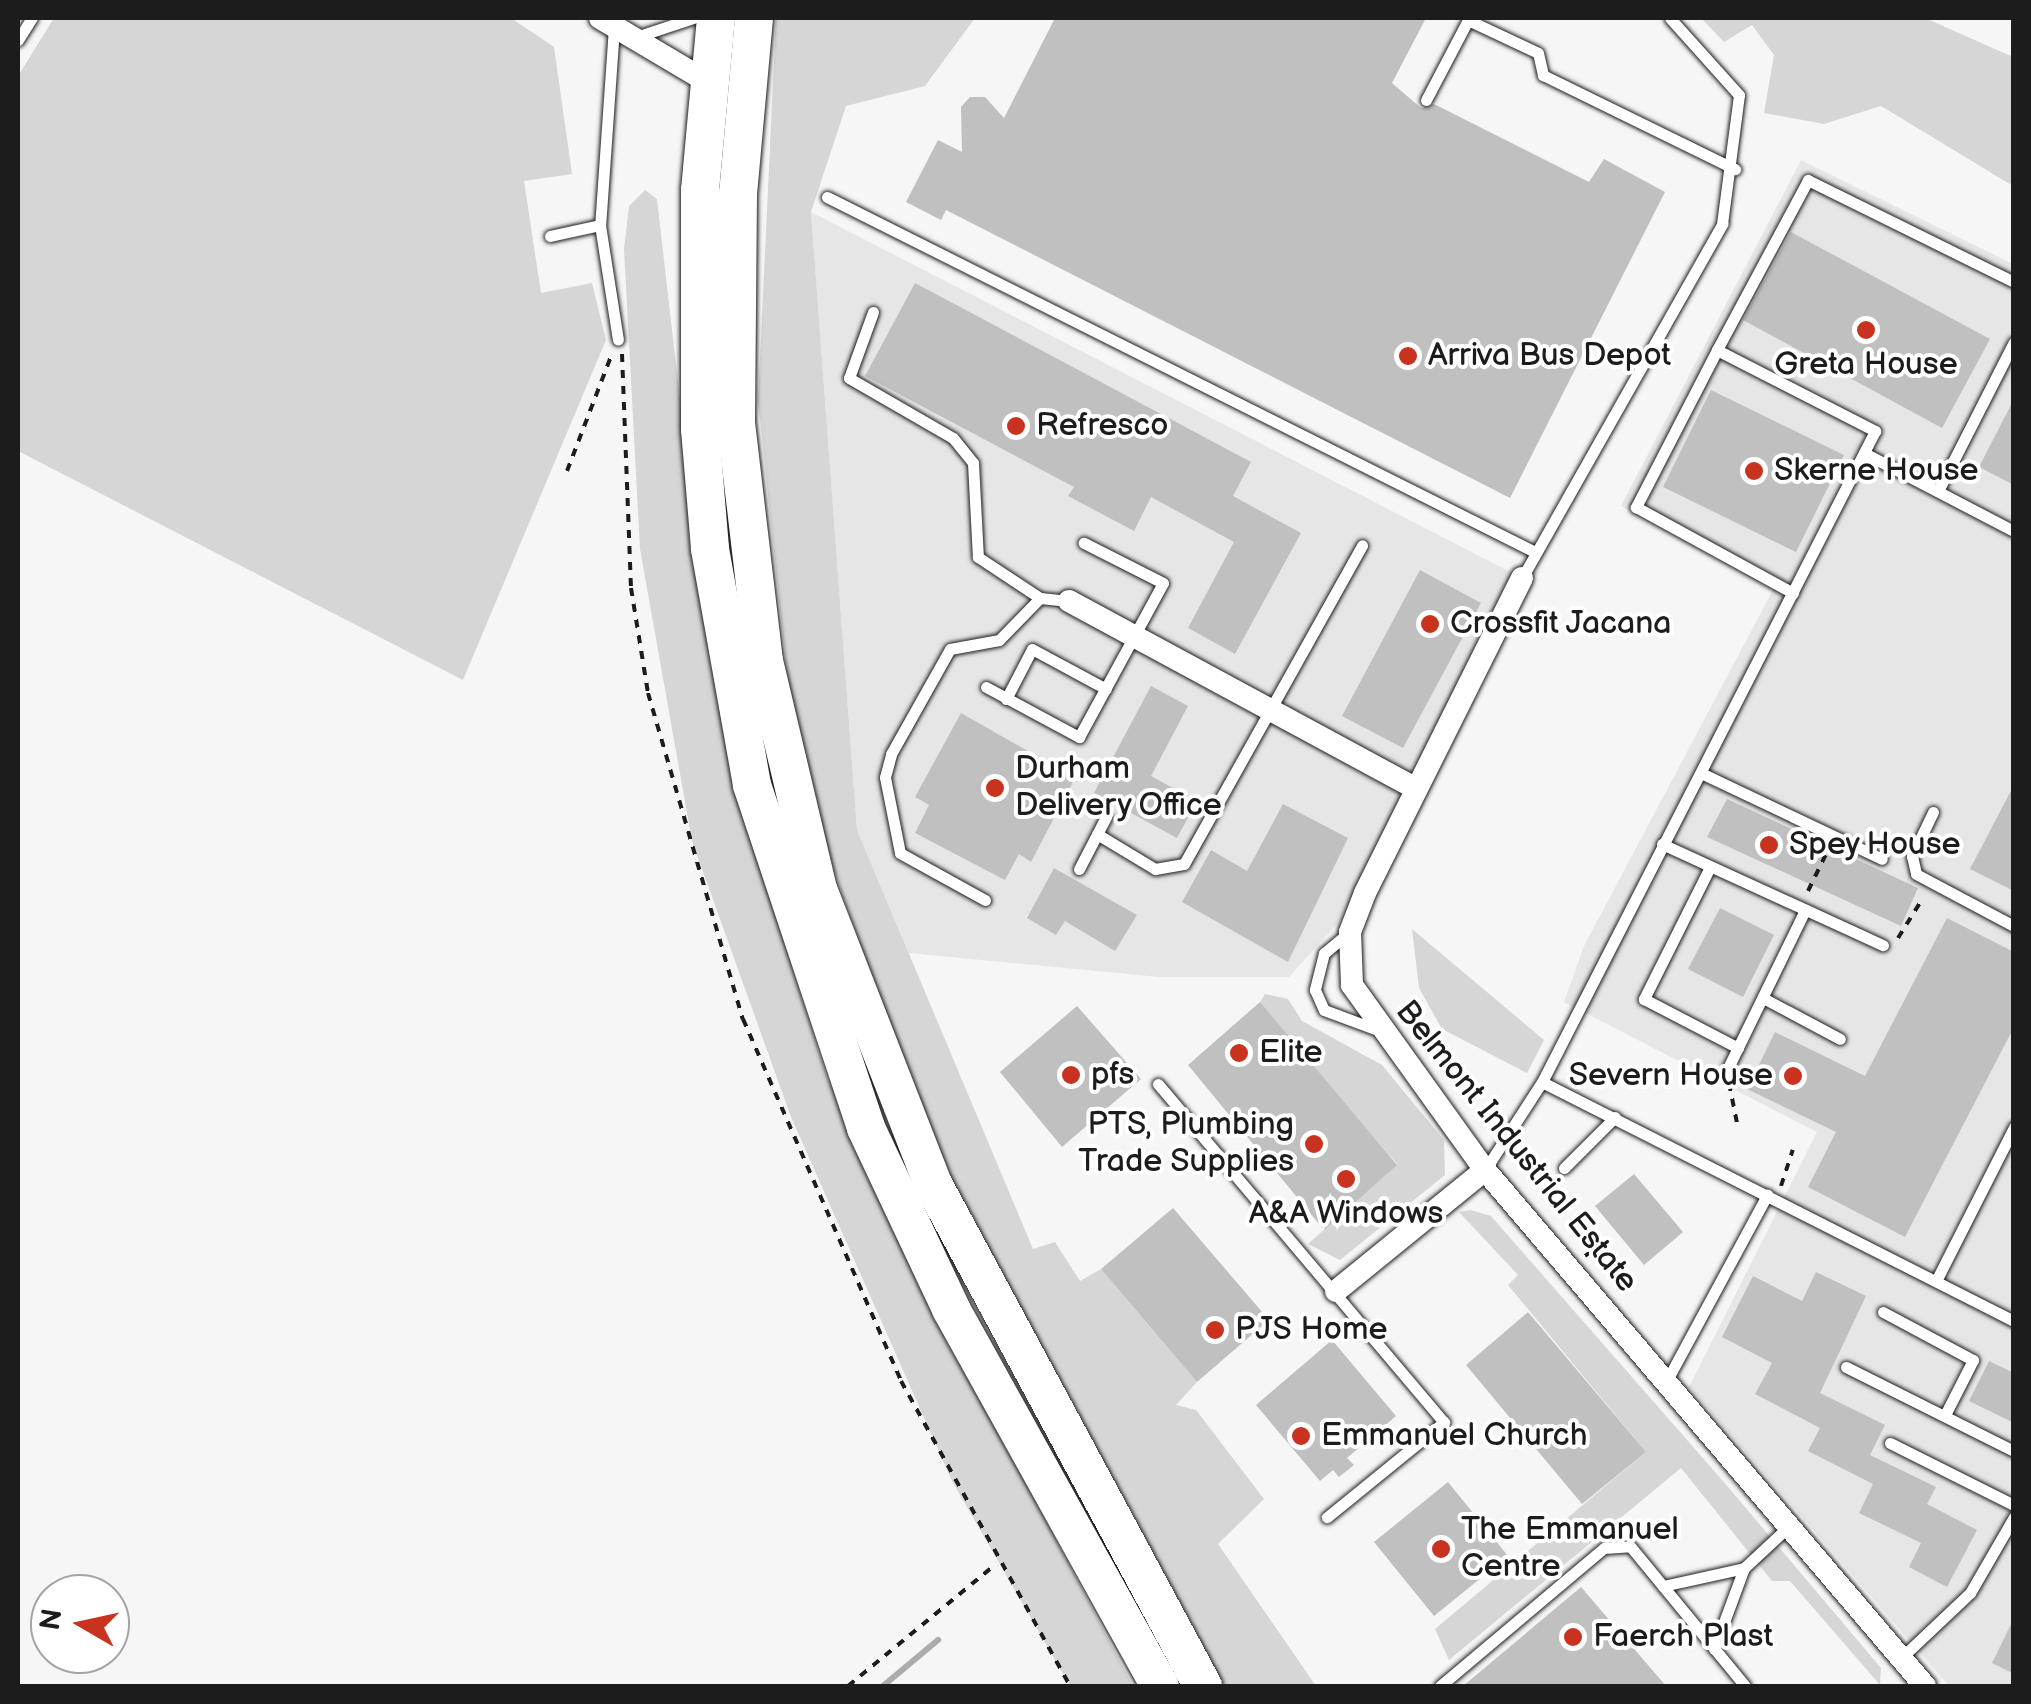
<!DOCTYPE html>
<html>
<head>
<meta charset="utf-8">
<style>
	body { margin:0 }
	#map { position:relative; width:2031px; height:1704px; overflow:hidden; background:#f6f6f6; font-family:"Balsamiq Sans",sans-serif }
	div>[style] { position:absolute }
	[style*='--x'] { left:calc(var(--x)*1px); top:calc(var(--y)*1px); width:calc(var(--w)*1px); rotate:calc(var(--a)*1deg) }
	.built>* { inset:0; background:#e6e6e6 }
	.green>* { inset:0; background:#d6d6d6 }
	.stream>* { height:6px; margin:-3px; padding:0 3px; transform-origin:3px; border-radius:3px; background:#acacac }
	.building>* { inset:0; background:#c0c0c0 }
	.path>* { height:4px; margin-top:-2px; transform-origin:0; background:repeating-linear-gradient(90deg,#1c1c1c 0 8px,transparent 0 16px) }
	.roads { filter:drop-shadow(0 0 2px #1c1c1c) drop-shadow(0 0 2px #1c1c1c) }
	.service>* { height:11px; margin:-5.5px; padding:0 5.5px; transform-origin:5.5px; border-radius:5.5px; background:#fff }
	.minor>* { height:22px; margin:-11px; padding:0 11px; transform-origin:11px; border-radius:11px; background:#fff }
	.trunk>* { height:38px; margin:-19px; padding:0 19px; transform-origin:19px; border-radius:19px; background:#fff }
	.dots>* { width:28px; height:28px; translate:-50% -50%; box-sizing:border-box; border:5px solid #fff; border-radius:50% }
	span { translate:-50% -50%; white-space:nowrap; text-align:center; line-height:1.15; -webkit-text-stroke:8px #fff; paint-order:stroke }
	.poi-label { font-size:32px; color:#1c1c1c }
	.left { translate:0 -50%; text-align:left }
	.right { translate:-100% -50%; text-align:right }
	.street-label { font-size:32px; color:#1c1c1c }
	.frame { position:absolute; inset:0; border:20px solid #1c1c1c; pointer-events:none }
	.north { position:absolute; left:30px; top:1574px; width:100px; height:100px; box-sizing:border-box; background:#fff; border:2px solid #a4a4a4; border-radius:50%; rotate:279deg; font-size:28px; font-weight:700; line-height:40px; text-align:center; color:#1c1c1c }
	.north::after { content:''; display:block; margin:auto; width:35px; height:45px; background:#c8321e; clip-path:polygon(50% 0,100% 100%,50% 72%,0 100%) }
</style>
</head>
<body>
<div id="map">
	<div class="built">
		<i style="clip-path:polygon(1801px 160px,2013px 264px,2013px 1686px,1949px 1686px,1689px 1387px,1817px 1132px,1564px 1002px,1584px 946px,1774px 588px,1621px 506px)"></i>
		<i style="clip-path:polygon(811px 212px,1522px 578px,1365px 893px,1289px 977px,1159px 977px,909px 953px,857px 830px)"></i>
	</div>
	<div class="green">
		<i style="clip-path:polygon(54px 18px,511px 18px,554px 47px,572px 174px,524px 181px,541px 293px,592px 283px,606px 340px,463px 680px,18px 451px,18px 76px)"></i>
		<i style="clip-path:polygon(776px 18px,975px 18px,925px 86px,846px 106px,811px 212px,857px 830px,1033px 1249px,1055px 1242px,1080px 1281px,1101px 1269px,1197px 1382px,1176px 1405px,1196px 1410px,1264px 1499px,1218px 1544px,1316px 1686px,1224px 1686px,994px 1274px,917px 1099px,823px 841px,787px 674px,758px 401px)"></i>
		<i style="clip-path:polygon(1701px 18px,1925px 18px,2013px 57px,2013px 186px,1881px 106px,1824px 124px,1764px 113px,1774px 55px,1752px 25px,1724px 42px)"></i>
		<i style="clip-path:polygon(645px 190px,657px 199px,710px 662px,753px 846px,827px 1077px,920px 1282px,1133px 1686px,1070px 1686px,952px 1481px,791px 1117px,692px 841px,640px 549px,624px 249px,629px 206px)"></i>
		<i style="clip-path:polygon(1412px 929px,1544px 1040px,1527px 1073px,1442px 1029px,1419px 988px)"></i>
		<i style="clip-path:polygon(1265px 994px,1288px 999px,1302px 1021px,1382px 1065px,1444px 1140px,1445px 1175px,1340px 1260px,1308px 1244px,1397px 1164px,1289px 1041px,1260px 1002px)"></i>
		<i style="clip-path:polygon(1470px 1210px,1491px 1216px,1723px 1481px,1881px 1668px,1880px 1685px,1790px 1581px,1772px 1581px,1681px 1468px,1449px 1660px,1435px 1629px,1646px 1452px,1508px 1285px,1518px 1275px,1459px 1212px)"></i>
	</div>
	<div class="stream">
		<i style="--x:883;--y:1686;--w:72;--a:-39.9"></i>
	</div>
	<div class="building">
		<i style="clip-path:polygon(1055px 18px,1426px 18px,1392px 83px,1421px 108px,1434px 104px,1589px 182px,1604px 159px,1665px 192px,1510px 498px,946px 210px,941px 220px,906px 202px,938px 140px,962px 152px,961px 107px,970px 97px,985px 97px,1004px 118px)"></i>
		<i style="clip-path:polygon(1791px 232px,1990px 339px,1942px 428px,1743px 320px)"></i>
		<i style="clip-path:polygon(915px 283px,1251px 462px,1233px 496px,1301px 533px,1235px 654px,1188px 628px,1234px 542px,1151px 497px,1134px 531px,1068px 496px,1074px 487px,865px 376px)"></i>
		<i style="clip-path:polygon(1711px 390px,1844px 455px,1796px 552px,1663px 487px)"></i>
		<i style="clip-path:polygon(2014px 399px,2014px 485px,1979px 467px)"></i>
		<i style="clip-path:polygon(1420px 570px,1481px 603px,1403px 748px,1342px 716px)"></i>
		<i style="clip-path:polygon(1151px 686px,1188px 706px,1151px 776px,1197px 801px,1177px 838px,1094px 793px)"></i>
		<i style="clip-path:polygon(961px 713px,1075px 778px,1031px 862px,1019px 854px,1005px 880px,915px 833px,929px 805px,915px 797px)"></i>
		<i style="clip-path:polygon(2014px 785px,2014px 891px,1970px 869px)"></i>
		<i style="clip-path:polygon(1727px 799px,1918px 888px,1901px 926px,1707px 837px)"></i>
		<i style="clip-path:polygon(1283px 804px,1348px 838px,1288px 962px,1182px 902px,1211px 850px,1247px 871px)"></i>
		<i style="clip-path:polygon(1054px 868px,1137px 915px,1115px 951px,1065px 921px,1056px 935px,1027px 918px)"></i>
		<i style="clip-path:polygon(1720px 908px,1774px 935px,1743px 997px,1688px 969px)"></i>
		<i style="clip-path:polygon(1947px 918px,2014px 952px,2014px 1027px,1905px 1237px,1808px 1187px,1836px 1132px,1747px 1089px,1775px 1032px,1865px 1076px)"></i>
		<i style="clip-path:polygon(1260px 1002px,1397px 1165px,1324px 1230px,1188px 1065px)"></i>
		<i style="clip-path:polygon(1077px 1006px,1141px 1079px,1062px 1147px,1000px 1072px)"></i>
		<i style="clip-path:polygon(1634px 1174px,1683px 1232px,1644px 1265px,1595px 1206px)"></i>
		<i style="clip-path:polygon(1173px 1208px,1269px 1320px,1197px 1382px,1101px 1269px)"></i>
		<i style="clip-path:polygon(1816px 1272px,1866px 1296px,1820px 1393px,1885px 1425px,1870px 1455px,1936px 1487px,1927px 1504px,1977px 1530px,1947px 1587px,1909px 1567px,1921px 1543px,1859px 1513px,1873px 1484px,1808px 1451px,1820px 1428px,1755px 1394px,1772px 1363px,1722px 1337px,1753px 1276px,1802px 1301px)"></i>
		<i style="clip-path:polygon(1528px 1312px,1646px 1452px,1582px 1504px,1466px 1365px)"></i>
		<i style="clip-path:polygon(1332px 1340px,1396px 1416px,1347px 1458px,1354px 1465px,1339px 1477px,1333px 1470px,1320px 1481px,1256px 1405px)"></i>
		<i style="clip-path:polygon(1989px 1361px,2014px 1373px,2014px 1423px,1969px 1401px)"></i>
		<i style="clip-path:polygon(1448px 1482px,1508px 1556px,1434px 1616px,1374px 1542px)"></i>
		<i style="clip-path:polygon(1581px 1587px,1666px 1686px,1463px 1686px)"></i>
		<i style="clip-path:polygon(2014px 1618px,2014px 1674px,1992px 1663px)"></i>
	</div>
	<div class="path">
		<i style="--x:622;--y:354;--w:234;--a:87.8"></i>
		<i style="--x:631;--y:588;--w:106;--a:80.8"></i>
		<i style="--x:648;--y:693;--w:340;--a:73.8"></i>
		<i style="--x:743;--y:1019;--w:395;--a:66.4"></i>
		<i style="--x:901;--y:1381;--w:349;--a:61"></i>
		<i style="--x:567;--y:471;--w:125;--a:-69"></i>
		<i style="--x:1808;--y:891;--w:46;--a:-64"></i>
		<i style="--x:1898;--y:938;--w:47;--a:-58"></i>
		<i style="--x:1729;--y:1083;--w:41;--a:78.7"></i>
		<i style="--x:1781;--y:1186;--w:38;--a:-72"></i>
		<i style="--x:1585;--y:1256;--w:26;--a:-36"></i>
		<i style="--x:848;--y:1686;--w:192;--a:-39.5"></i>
	</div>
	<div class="roads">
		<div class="service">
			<i style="--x:1468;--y:20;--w:77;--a:25.2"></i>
			<i style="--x:1538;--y:53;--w:23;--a:77"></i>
			<i style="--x:1543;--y:75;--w:214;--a:26.1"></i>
			<i style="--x:614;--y:27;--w:198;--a:94"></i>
			<i style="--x:600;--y:225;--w:116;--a:81.1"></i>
			<i style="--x:639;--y:36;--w:57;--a:-18.4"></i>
			<i style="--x:18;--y:40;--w:26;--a:-58"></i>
			<i style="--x:1426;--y:100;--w:93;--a:-62.3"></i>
			<i style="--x:827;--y:197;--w:792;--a:26.63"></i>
			<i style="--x:550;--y:236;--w:51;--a:-12.4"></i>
			<i style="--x:2014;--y:282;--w:230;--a:-153.7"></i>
			<i style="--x:1808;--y:180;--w:193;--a:118.2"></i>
			<i style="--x:1717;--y:350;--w:178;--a:27.1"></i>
			<i style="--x:1875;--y:431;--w:731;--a:117.09"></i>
			<i style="--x:1542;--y:1082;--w:529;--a:26.86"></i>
			<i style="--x:873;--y:312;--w:70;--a:110"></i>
			<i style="--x:849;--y:378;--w:120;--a:30"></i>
			<i style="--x:953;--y:438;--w:32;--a:51"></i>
			<i style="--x:973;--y:463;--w:94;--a:87"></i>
			<i style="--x:978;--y:557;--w:74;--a:33.5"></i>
			<i style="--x:1717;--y:350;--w:177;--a:117.3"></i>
			<i style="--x:1636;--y:507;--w:179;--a:28.7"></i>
			<i style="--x:1864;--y:453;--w:169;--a:27.5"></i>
			<i style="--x:1938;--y:491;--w:167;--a:-63"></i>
			<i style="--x:1522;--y:578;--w:407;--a:-60.5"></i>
			<i style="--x:1722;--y:224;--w:130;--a:-82.5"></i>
			<i style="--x:1739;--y:95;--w:103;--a:-131.9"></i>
			<i style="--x:986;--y:687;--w:106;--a:28.3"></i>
			<i style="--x:1079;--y:737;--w:175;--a:-61.4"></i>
			<i style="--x:1163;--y:583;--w:89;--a:-153.1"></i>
			<i style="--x:1006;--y:699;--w:56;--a:-62.5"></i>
			<i style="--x:1032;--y:649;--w:84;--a:28.4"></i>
			<i style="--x:1701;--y:773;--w:200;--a:25.4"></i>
			<i style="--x:1933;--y:812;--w:49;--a:115.5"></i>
			<i style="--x:1912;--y:856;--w:18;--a:77"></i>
			<i style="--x:1916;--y:874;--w:111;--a:28"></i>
			<i style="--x:1097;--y:834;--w:68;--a:31.1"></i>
			<i style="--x:1155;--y:869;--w:29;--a:-10"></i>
			<i style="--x:1184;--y:864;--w:365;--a:-60.8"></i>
			<i style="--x:1662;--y:844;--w:243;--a:24.6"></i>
			<i style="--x:1710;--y:867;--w:148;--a:116.6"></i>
			<i style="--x:1644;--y:999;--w:106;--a:27.5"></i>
			<i style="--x:1079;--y:869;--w:59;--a:-62.6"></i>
			<i style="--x:985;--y:900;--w:97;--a:-151.1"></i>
			<i style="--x:900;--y:853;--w:77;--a:-101.2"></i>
			<i style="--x:885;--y:777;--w:24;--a:-75"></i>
			<i style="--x:891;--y:754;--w:120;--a:-60.7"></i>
			<i style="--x:950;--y:649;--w:50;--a:-10.4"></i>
			<i style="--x:999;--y:640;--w:59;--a:-45.7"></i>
			<i style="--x:1040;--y:598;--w:29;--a:6"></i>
			<i style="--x:1347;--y:934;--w:30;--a:140"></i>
			<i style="--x:1324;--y:953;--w:38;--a:104"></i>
			<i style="--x:1315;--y:990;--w:22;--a:66"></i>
			<i style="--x:1324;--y:1010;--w:54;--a:20.4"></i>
			<i style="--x:1763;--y:998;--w:87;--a:28"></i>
			<i style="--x:1727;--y:1070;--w:178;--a:-64"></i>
			<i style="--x:1158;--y:1084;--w:443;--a:49.8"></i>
			<i style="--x:1444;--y:1422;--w:151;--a:140.9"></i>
			<i style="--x:1564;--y:1168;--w:72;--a:-45"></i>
			<i style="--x:1485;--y:1170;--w:105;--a:-57.1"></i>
			<i style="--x:1936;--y:1281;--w:173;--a:-63.1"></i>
			<i style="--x:1883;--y:1312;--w:102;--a:28.1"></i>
			<i style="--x:1973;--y:1360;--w:62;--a:117"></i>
			<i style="--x:1846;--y:1367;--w:188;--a:26.6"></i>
			<i style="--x:1666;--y:1382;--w:213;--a:-61.6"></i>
			<i style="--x:1890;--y:1443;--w:139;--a:26.6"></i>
			<i style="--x:1663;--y:1586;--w:83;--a:-12.5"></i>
			<i style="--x:1744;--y:1568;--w:62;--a:-43"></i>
			<i style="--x:1714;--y:1649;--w:86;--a:-69.7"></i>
			<i style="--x:1901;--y:1658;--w:95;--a:-43.3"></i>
			<i style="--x:1970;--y:1593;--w:88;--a:-59.9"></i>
			<i style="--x:1440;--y:1686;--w:214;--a:-40.1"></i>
			<i style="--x:1604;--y:1548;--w:26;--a:-4"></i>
			<i style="--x:1630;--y:1546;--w:181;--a:50.6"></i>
		</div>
		<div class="minor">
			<i style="--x:600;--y:18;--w:129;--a:30.7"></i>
			<i style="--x:1522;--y:578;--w:352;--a:116.5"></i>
			<i style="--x:1365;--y:893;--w:42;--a:111"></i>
			<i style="--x:1350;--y:932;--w:53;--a:87.8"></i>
			<i style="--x:1352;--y:985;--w:228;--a:54.3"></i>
			<i style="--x:1485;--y:1170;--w:678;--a:49.55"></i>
			<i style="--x:1069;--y:601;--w:395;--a:28.4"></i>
			<i style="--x:1336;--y:1291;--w:192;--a:-39.1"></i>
		</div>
		<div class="trunk">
			<i style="--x:716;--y:18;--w:173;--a:95.3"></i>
			<i style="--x:700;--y:190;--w:239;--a:90"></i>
			<i style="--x:700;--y:429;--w:120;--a:85.2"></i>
			<i style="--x:710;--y:549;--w:240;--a:79.9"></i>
			<i style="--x:752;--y:785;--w:361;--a:71.6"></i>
			<i style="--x:866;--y:1128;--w:200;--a:64.8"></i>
			<i style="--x:951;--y:1309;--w:431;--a:61"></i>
			<i style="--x:754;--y:18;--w:176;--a:95.2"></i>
			<i style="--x:738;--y:193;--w:230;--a:90.5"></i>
			<i style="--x:736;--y:423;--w:240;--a:83.3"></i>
			<i style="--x:764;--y:661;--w:234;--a:76.7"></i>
			<i style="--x:818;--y:889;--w:317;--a:68.7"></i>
			<i style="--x:933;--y:1184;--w:570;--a:61.73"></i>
		</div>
	</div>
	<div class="dots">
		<i style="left:1866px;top:330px;background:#c8321e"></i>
		<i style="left:1408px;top:356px;background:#c8321e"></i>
		<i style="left:1016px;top:426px;background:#c8321e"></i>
		<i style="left:1754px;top:471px;background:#c8321e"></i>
		<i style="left:1430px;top:624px;background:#c8321e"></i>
		<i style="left:995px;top:788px;background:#c8321e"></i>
		<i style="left:1769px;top:845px;background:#c8321e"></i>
		<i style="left:1239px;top:1053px;background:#c8321e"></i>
		<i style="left:1071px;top:1075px;background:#c8321e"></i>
		<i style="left:1793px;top:1076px;background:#c8321e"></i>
		<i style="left:1314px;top:1144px;background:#c8321e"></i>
		<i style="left:1346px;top:1179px;background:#c8321e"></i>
		<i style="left:1215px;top:1330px;background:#c8321e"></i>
		<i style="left:1301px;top:1436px;background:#c8321e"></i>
		<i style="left:1441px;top:1549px;background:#c8321e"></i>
		<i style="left:1573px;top:1637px;background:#c8321e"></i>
	</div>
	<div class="poi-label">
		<span class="left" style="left:1428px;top:356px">Arriva Bus Depot</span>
		<span style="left:1866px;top:365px">Greta House</span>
		<span class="left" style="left:1036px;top:426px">Refresco</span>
		<span class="left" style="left:1774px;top:471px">Skerne House</span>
		<span class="left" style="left:1450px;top:624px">Crossfit Jacana</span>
		<span class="left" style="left:1015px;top:788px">Durham<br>Delivery Office</span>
		<span class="left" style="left:1789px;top:845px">Spey House</span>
		<span class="left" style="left:1259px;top:1053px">Elite</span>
		<span class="left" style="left:1091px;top:1075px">pfs</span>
		<span class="right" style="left:1773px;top:1076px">Severn House</span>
		<span class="right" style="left:1294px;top:1144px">PTS, Plumbing<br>Trade Supplies</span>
		<span style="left:1346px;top:1214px">A&amp;A Windows</span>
		<span class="left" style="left:1235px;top:1330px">PJS Home</span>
		<span class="left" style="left:1321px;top:1436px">Emmanuel Church</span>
		<span class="left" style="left:1461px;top:1549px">The Emmanuel<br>Centre</span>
		<span class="left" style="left:1593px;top:1637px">Faerch Plast</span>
	</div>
	<div class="street-label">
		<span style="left:1516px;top:1147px;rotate:51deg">Belmont Industrial Estate</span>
	</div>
	<div class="frame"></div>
	<div class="north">N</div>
</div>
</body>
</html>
